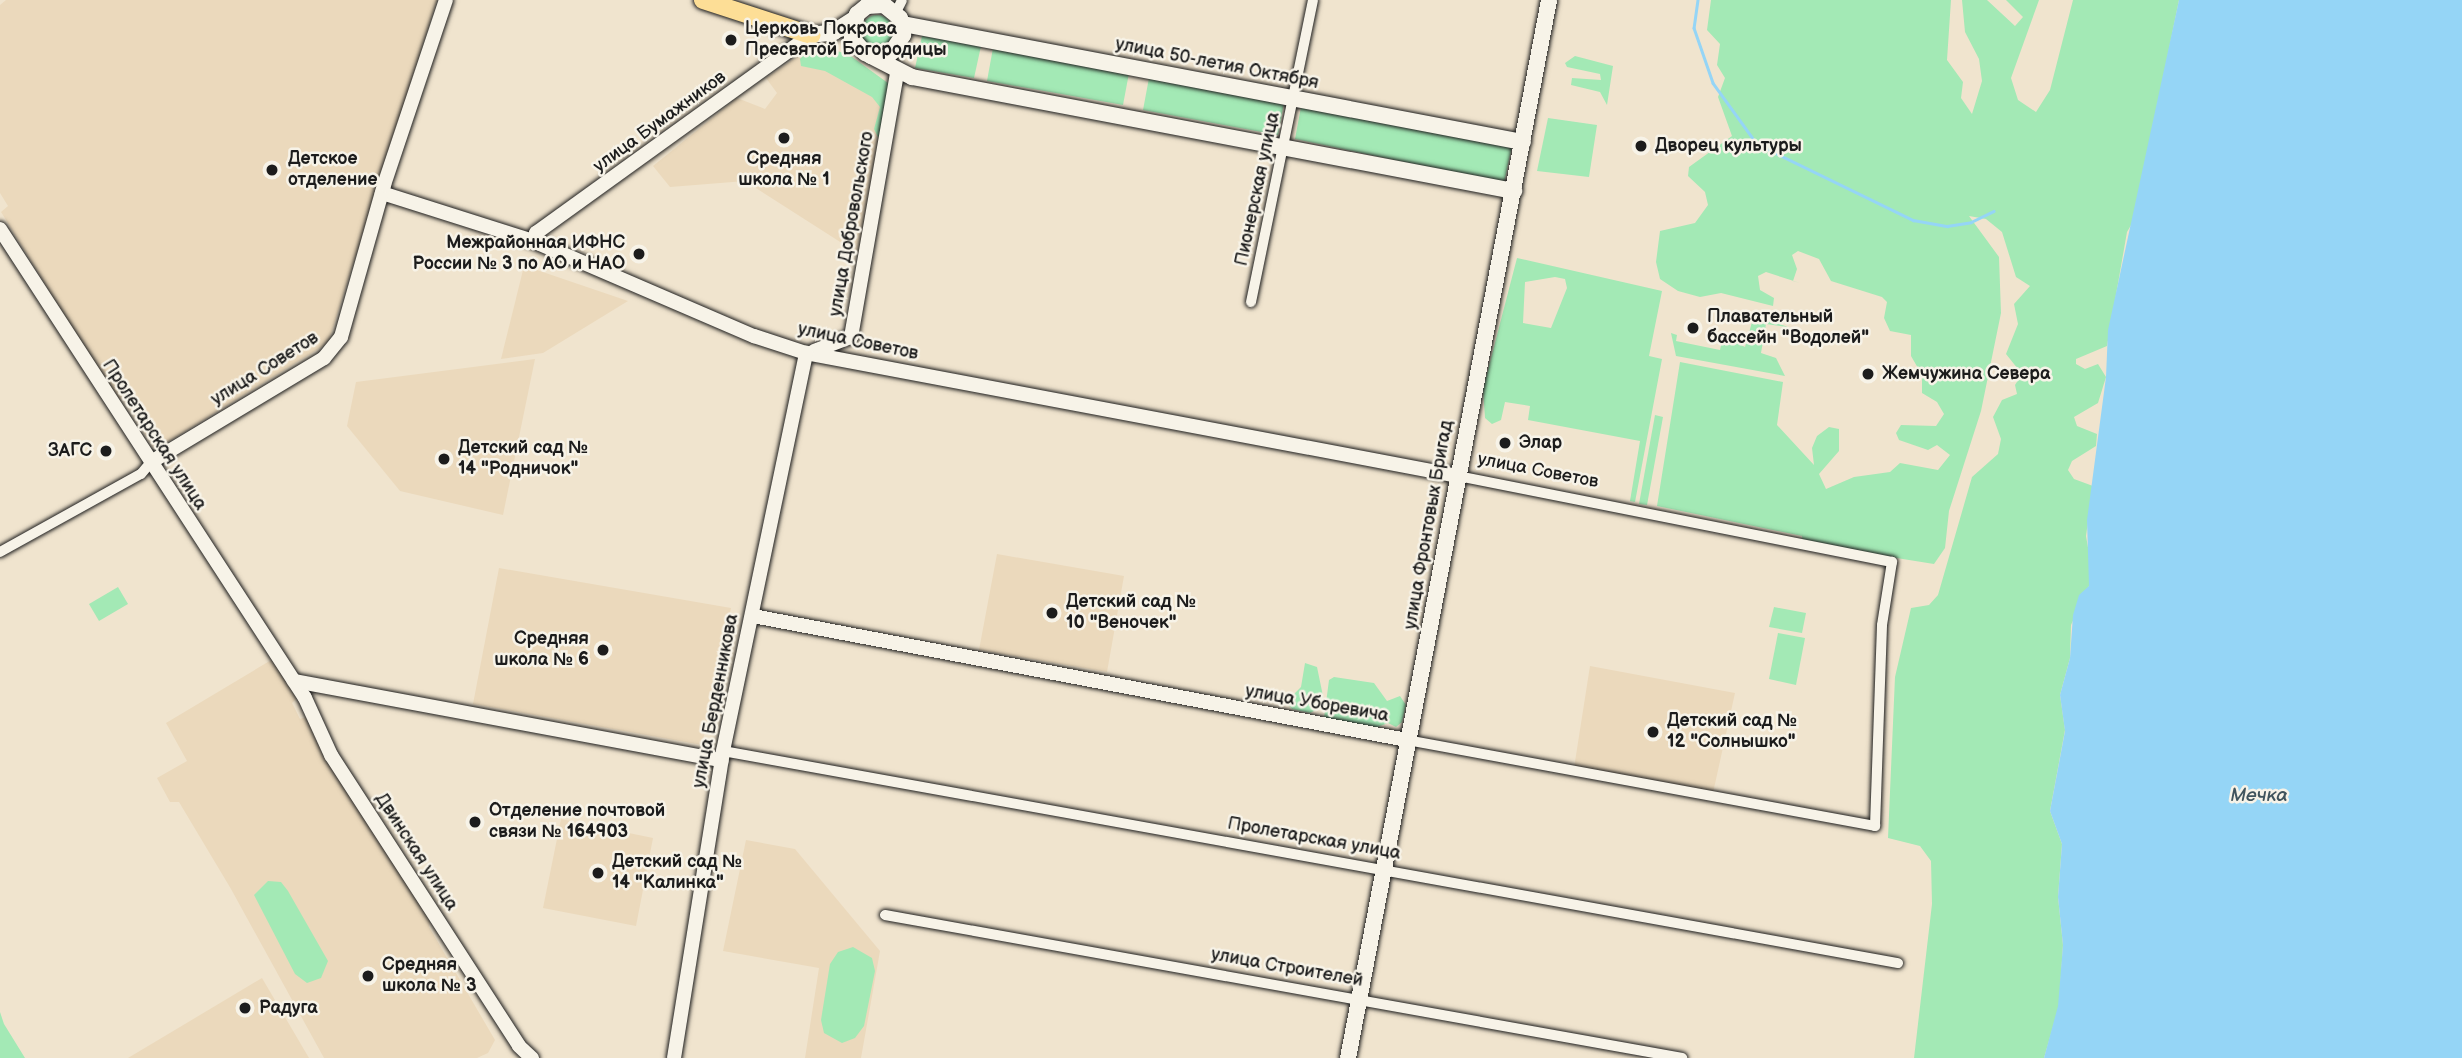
<!DOCTYPE html>
<html>
<head>
<meta charset="utf-8">
<style>
	body { margin:0 }
	#map { position:relative; width:2462px; height:1058px; overflow:hidden; background:#f0e4ce; font-family:"Balsamiq Sans",sans-serif }
	div>[style] { position:absolute }
	[style*='--x'] { left:calc(var(--x)*1px); top:calc(var(--y)*1px); width:calc(var(--w)*1px); rotate:calc(var(--a)*1deg) }
	.built>* { inset:0; background:#ebd9bc }
	.green>* { inset:0; background:#a3e9b5 }
	.round { border-radius:50% }
	.water>* { inset:0; background:#95d5f6 }
	.stream>* { height:2.5px; margin:-1.25px; padding:0 1.25px; transform-origin:1.25px; border-radius:1.25px; background:#95d5f6 }
	.roads { filter:drop-shadow(0 0 2px #1c1c1c) drop-shadow(0 0 2px #1c1c1c) }
	.minor>* { height:10px; margin:-5px; padding:0 5px; transform-origin:5px; border-radius:5px; background:#f7f3e8 }
	.tertiary>* { height:14px; margin:-7px; padding:0 7px; transform-origin:7px; border-radius:7px; background:#f7f3e8 }
	.secondary>* { height:16px; margin:-8px; padding:0 8px; transform-origin:8px; border-radius:8px; background:#f7f3e8 }
	.primary>* { height:18px; margin:-9px; padding:0 9px; transform-origin:9px; border-radius:9px; background:#fdde96 }
	.dots>* { width:19px; height:19px; translate:-50% -50%; box-sizing:border-box; border:4px solid #f7f3e8; border-radius:50% }
	span { translate:-50% -50%; white-space:nowrap; text-align:center; line-height:1.15; -webkit-text-stroke:5px #f7f3e8; paint-order:stroke }
	.poi-label { font-size:18px; color:#1c1c1c; font-weight:700 }
	.left { translate:0 -50%; text-align:left }
	.right { translate:-100% -50%; text-align:right }
	.street-label { font-size:18px; color:#1c1c1c }
	.water-label { font-size:19px; color:#40545d; font-style:italic }
</style>
</head>
<body>
<div id="map">
	<div class="built">
		<i style="clip-path:polygon(6px 0,437px 0,328px 343px,155px 450px,123px 398px,116px 400px,1px 212px,8px 206px,0 193px,0 5px)"></i>
		<i style="clip-path:polygon(823px 39px,890px 89px,859px 254px,745px 181px,670px 187px,653px 166px,737px 98px,765px 109px,777px 93px,766px 78px)"></i>
		<i style="clip-path:polygon(524px 266px,531px 268px,628px 301px,543px 353px,501px 359px)"></i>
		<i style="clip-path:polygon(535px 359px,503px 515px,400px 491px,347px 426px,356px 382px)"></i>
		<i style="clip-path:polygon(997px 554px,1124px 576px,1107px 672px,979px 650px)"></i>
		<i style="clip-path:polygon(499px 568px,731px 608px,702px 745px,473px 704px)"></i>
		<i style="clip-path:polygon(273px 659px,299px 696px,292px 703px,300px 719px,309px 716px,430px 921px,429px 927px,495px 1040px,488px 1053px,477px 1058px,324px 1058px,231px 889px,179px 802px,170px 802px,157px 778px,187px 761px,166px 723px)"></i>
		<i style="clip-path:polygon(1590px 666px,1735px 693px,1713px 793px,1574px 768px)"></i>
		<i style="clip-path:polygon(561px 819px,653px 838px,636px 926px,543px 908px)"></i>
		<i style="clip-path:polygon(746px 840px,795px 849px,880px 951px,861px 1058px,805px 1058px,819px 968px,723px 951px)"></i>
		<i style="clip-path:polygon(262px 978px,309px 1058px,128px 1058px)"></i>
	</div>
	<div class="green">
		<i style="clip-path:polygon(1711px 0,1951px 0,1947px 60px,1963px 82px,1961px 98px,1972px 114px,1982px 81px,1979px 59px,1965px 32px,1962px 0,1987px 0,2015px 26px,2023px 17px,2006px 0,2039px 0,2011px 78px,2018px 100px,2036px 112px,2050px 90px,2073px 0,2179px 0,2134px 220px,2127px 232px,2107px 346px,2076px 359px,2076px 364px,2085px 369px,2098px 364px,2106px 377px,2098px 403px,2074px 417px,2077px 426px,2097px 434px,2096px 446px,2072px 461px,2068px 470px,2074px 479px,2093px 486px,2086px 536px,2091px 565px,2089px 586px,2071px 625px,2070px 658px,2060px 695px,2065px 730px,2050px 811px,2062px 844px,2058px 897px,2063px 945px,2059px 1006px,2044px 1058px,1914px 1058px,1932px 904px,1931px 861px,1920px 846px,1888px 838px,1895px 677px,1911px 608px,1929px 605px,1938px 595px,1972px 477px,1998px 454px,2001px 439px,1993px 417px,2002px 400px,2017px 394px,2015px 385px,2022px 374px,2006px 354px,2018px 324px,2014px 304px,2030px 286px,2016px 277px,2002px 232px,1986px 219px,1969px 216px,1999px 257px,2001px 313px,1981px 411px,1949px 511px,1945px 548px,1934px 564px,1803px 543px,1802px 536px,1657px 506px,1680px 362px,1783px 382px,1777px 425px,1814px 465px,1812px 448px,1817px 436px,1829px 427px,1839px 429px,1839px 451px,1819px 474px,1826px 489px,1854px 477px,1890px 472px,1900px 463px,1938px 470px,1950px 455px,1937px 445px,1928px 450px,1899px 440px,1896px 433px,1901px 425px,1936px 426px,1944px 414px,1937px 402px,1922px 393px,1922px 375px,1911px 356px,1911px 335px,1890px 331px,1884px 318px,1887px 302px,1882px 297px,1831px 281px,1819px 259px,1798px 251px,1792px 255px,1797px 269px,1793px 281px,1800px 283px,1766px 272px,1758px 276px,1760px 290px,1774px 298px,1773px 306px,1721px 293px,1700px 297px,1678px 291px,1660px 279px,1656px 262px,1660px 231px,1695px 223px,1708px 205px,1705px 192px,1688px 176px,1689px 167px,1732px 136px,1718px 97px,1725px 78px,1717px 65px,1720px 44px,1707px 30px)"></i>
		<i class="round" style="left:861px;top:15px;width:32px;height:32px"></i>
		<i style="clip-path:polygon(922px 36px,981px 46px,974px 78px,915px 68px)"></i>
		<i style="clip-path:polygon(813px 45px,848px 54px,892px 86px,880px 141px,874px 129px,880px 107px,872px 97px,825px 71px,801px 66px,800px 59px)"></i>
		<i style="clip-path:polygon(993px 48px,1129px 73px,1123px 105px,987px 81px)"></i>
		<i style="clip-path:polygon(1575px 56px,1613px 66px,1607px 105px,1600px 92px,1571px 85px,1572px 78px,1601px 80px,1600px 74px,1567px 67px,1565px 63px)"></i>
		<i style="clip-path:polygon(1149px 78px,1284px 103px,1278px 135px,1143px 110px)"></i>
		<i style="clip-path:polygon(1301px 107px,1512px 146px,1504px 183px,1295px 139px)"></i>
		<i style="clip-path:polygon(1548px 118px,1597px 125px,1589px 177px,1537px 171px)"></i>
		<i style="clip-path:polygon(evenodd,1517px 258px,1662px 291px,1649px 356px,1662px 359px,1635px 502px,1630px 501px,1640px 441px,1528px 420px,1530px 406px,1505px 402px,1501px 420px,1492px 424px,1485px 418px,1483px 389px,1517px 258px,1555px 277px,1565px 279px,1567px 288px,1551px 328px,1523px 323px,1525px 282px,1555px 277px)"></i>
		<i style="clip-path:polygon(1759px 317px,1788px 327px,1766px 324px,1761px 353px,1776px 358px,1785px 376px,1676px 356px,1671px 333px,1677px 335px,1676px 341px,1720px 350px,1723px 336px,1745px 347px,1752px 322px)"></i>
		<i style="clip-path:polygon(1655px 415px,1663px 417px,1647px 505px,1639px 504px)"></i>
		<i style="clip-path:polygon(118px 587px,128px 604px,99px 621px,89px 604px)"></i>
		<i style="clip-path:polygon(1774px 607px,1806px 613px,1802px 633px,1769px 627px)"></i>
		<i style="clip-path:polygon(1778px 633px,1805px 638px,1796px 685px,1769px 679px)"></i>
		<i style="clip-path:polygon(1305px 663px,1317px 667px,1323px 696px,1318px 709px,1310px 713px,1292px 709px,1286px 702px,1301px 687px)"></i>
		<i style="clip-path:polygon(1334px 677px,1374px 683px,1387px 701px,1400px 696px,1406px 705px,1402px 722px,1396px 727px,1388px 723px,1375px 728px,1324px 718px,1329px 680px)"></i>
		<i style="clip-path:polygon(268px 881px,281px 882px,288px 891px,328px 961px,321px 978px,307px 983px,295px 974px,254px 895px)"></i>
		<i style="clip-path:polygon(853px 947px,872px 958px,875px 971px,864px 1026px,855px 1038px,842px 1043px,824px 1033px,821px 1020px,830px 964px,838px 952px)"></i>
		<i style="clip-path:polygon(0 1012px,4px 1024px,25px 1058px,0 1058px)"></i>
	</div>
	<div class="water">
		<i style="clip-path:polygon(2179px 0,2462px 0,2462px 1058px,2044px 1058px,2058px 1006px,2063px 945px,2058px 897px,2062px 844px,2050px 811px,2065px 731px,2060px 695px,2070px 658px,2073px 615px,2079px 595px,2089px 586px,2087px 520px,2106px 377px,2108px 330px)"></i>
	</div>
	<div class="stream">
		<i style="--x:1698;--y:0;--w:28;--a:98"></i>
		<i style="--x:1694;--y:28;--w:58;--a:70.9"></i>
		<i style="--x:1713;--y:83;--w:75;--a:54.2"></i>
		<i style="--x:1757;--y:144;--w:174;--a:26"></i>
		<i style="--x:1913;--y:220;--w:35;--a:10"></i>
		<i style="--x:1947;--y:226;--w:24;--a:-9"></i>
		<i style="--x:1971;--y:222;--w:25;--a:-26"></i>
	</div>
	<div class="roads">
		<div class="minor">
			<i style="--x:896;--y:12;--w:13;--a:-63"></i>
			<i style="--x:1251;--y:302;--w:308;--a:-78.4"></i>
			<i style="--x:0;--y:552;--w:161;--a:-29"></i>
			<i style="--x:141;--y:474;--w:16;--a:-50"></i>
			<i style="--x:1407;--y:740;--w:476;--a:10.4"></i>
			<i style="--x:1875;--y:826;--w:201;--a:-88"></i>
			<i style="--x:1882;--y:625;--w:64;--a:-81"></i>
			<i style="--x:1892;--y:562;--w:442;--a:-168.8"></i>
			<i style="--x:723;--y:751;--w:1194;--a:10.23"></i>
			<i style="--x:885;--y:915;--w:810;--a:10.17"></i>
		</div>
		<div class="tertiary">
			<i style="--x:382;--y:193;--w:158;--a:17.6"></i>
			<i style="--x:533;--y:241;--w:241;--a:23.3"></i>
			<i style="--x:754;--y:336;--w:55;--a:18.1"></i>
			<i style="--x:806;--y:353;--w:664;--a:10.68"></i>
			<i style="--x:0;--y:229;--w:559;--a:56.96"></i>
			<i style="--x:305;--y:698;--w:63;--a:65.5"></i>
			<i style="--x:331;--y:755;--w:346;--a:57.1"></i>
			<i style="--x:519;--y:1046;--w:18;--a:43"></i>
			<i style="--x:533;--y:241;--w:9;--a:-69"></i>
			<i style="--x:536;--y:233;--w:339;--a:-35.8"></i>
			<i style="--x:814;--y:351;--w:40;--a:-21"></i>
			<i style="--x:851;--y:337;--w:272;--a:-80.1"></i>
			<i style="--x:151;--y:462;--w:202;--a:-31"></i>
			<i style="--x:324;--y:358;--w:27;--a:-51"></i>
			<i style="--x:341;--y:337;--w:158;--a:-74.2"></i>
			<i style="--x:384;--y:185;--w:195;--a:-71.5"></i>
			<i style="--x:753;--y:616;--w:666;--a:10.74"></i>
			<i style="--x:294;--y:681;--w:435;--a:10.5"></i>
			<i style="--x:674;--y:1058;--w:311;--a:-80.9"></i>
			<i style="--x:723;--y:751;--w:407;--a:-78.2"></i>
		</div>
		<div class="secondary">
			<i style="--x:903;--y:24;--w:631;--a:10.78"></i>
			<i style="--x:811;--y:35;--w:23;--a:-7"></i>
			<i style="--x:834;--y:32;--w:24;--a:-33"></i>
			<i style="--x:871;--y:56;--w:20;--a:-9"></i>
			<i style="--x:891;--y:53;--w:22;--a:-56"></i>
			<i style="--x:903;--y:35;--w:17;--a:-100"></i>
			<i style="--x:900;--y:18;--w:21;--a:-141"></i>
			<i style="--x:884;--y:5;--w:17;--a:177"></i>
			<i style="--x:867;--y:6;--w:13;--a:141"></i>
			<i style="--x:857;--y:14;--w:25;--a:102"></i>
			<i style="--x:852;--y:38;--w:20;--a:49"></i>
			<i style="--x:865;--y:53;--w:53;--a:27.1"></i>
			<i style="--x:912;--y:77;--w:613;--a:10.72"></i>
			<i style="--x:1348;--y:1058;--w:1077;--a:-79.24"></i>
		</div>
		<div class="primary">
			<i style="--x:703;--y:0;--w:114;--a:18"></i>
		</div>
	</div>
	<div class="dots">
		<i style="left:731px;top:40px;background:#1c1c1c"></i>
		<i style="left:784px;top:138px;background:#1c1c1c"></i>
		<i style="left:1641px;top:146px;background:#1c1c1c"></i>
		<i style="left:272px;top:170px;background:#1c1c1c"></i>
		<i style="left:639px;top:254px;background:#1c1c1c"></i>
		<i style="left:1693px;top:328px;background:#1c1c1c"></i>
		<i style="left:1868px;top:374px;background:#1c1c1c"></i>
		<i style="left:1505px;top:443px;background:#1c1c1c"></i>
		<i style="left:106px;top:451px;background:#1c1c1c"></i>
		<i style="left:444px;top:459px;background:#1c1c1c"></i>
		<i style="left:1052px;top:613px;background:#1c1c1c"></i>
		<i style="left:603px;top:650px;background:#1c1c1c"></i>
		<i style="left:1653px;top:732px;background:#1c1c1c"></i>
		<i style="left:475px;top:822px;background:#1c1c1c"></i>
		<i style="left:598px;top:873px;background:#1c1c1c"></i>
		<i style="left:368px;top:976px;background:#1c1c1c"></i>
		<i style="left:245px;top:1008px;background:#1c1c1c"></i>
	</div>
	<div class="poi-label">
		<span class="left" style="left:745px;top:40px">Церковь Покрова<br>Пресвятой Богородицы</span>
		<span class="left" style="left:1655px;top:146px">Дворец культуры</span>
		<span class="left" style="left:288px;top:170px">Детское<br>отделение</span>
		<span style="left:784px;top:170px">Средняя<br>школа № 1</span>
		<span class="right" style="left:625px;top:254px">Межрайонная ИФНС<br>России № 3 по АО и НАО</span>
		<span class="left" style="left:1707px;top:328px">Плавательный<br>бассейн "Водолей"</span>
		<span class="left" style="left:1882px;top:374px">Жемчужина Севера</span>
		<span class="left" style="left:1519px;top:443px">Элар</span>
		<span class="left" style="left:458px;top:459px">Детский сад №<br>14 "Родничок"</span>
		<span class="right" style="left:92px;top:451px">ЗАГС</span>
		<span class="left" style="left:1066px;top:613px">Детский сад №<br>10 "Веночек"</span>
		<span class="right" style="left:589px;top:650px">Средняя<br>школа № 6</span>
		<span class="left" style="left:1667px;top:732px">Детский сад №<br>12 "Солнышко"</span>
		<span class="left" style="left:489px;top:822px">Отделение почтовой<br>связи № 164903</span>
		<span class="left" style="left:612px;top:873px">Детский сад №<br>14 "Калинка"</span>
		<span class="left" style="left:382px;top:976px">Средняя<br>школа № 3</span>
		<span class="left" style="left:259px;top:1008px">Радуга</span>
	</div>
	<div class="street-label">
		<span style="left:1217px;top:64px;rotate:11deg">улица 50-летия Октября</span>
		<span style="left:660px;top:122px;rotate:-36deg">улица Бумажников</span>
		<span style="left:1258px;top:189px;rotate:-78deg">Пионерская улица</span>
		<span style="left:852px;top:224px;rotate:-80deg">улица Добровольского</span>
		<span style="left:858px;top:342px;rotate:12deg">улица Советов</span>
		<span style="left:265px;top:369px;rotate:-32deg">улица Советов</span>
		<span style="left:154px;top:435px;rotate:57deg">Пролетарская улица</span>
		<span style="left:1538px;top:471px;rotate:11deg">улица Советов</span>
		<span style="left:1429px;top:525px;rotate:-80deg">улица Фронтовых Бригад</span>
		<span style="left:716px;top:701px;rotate:-79deg">улица Берденникова</span>
		<span style="left:1317px;top:704px;rotate:10deg">улица Уборевича</span>
		<span style="left:1314px;top:839px;rotate:10deg">Пролетарская улица</span>
		<span style="left:416px;top:852px;rotate:57deg">Двинская улица</span>
		<span style="left:1287px;top:968px;rotate:10deg">улица Строителей</span>
	</div>
	<div class="water-label">
		<span style="left:2259px;top:796px">Мечка</span>
	</div>
</div>
</body>
</html>
